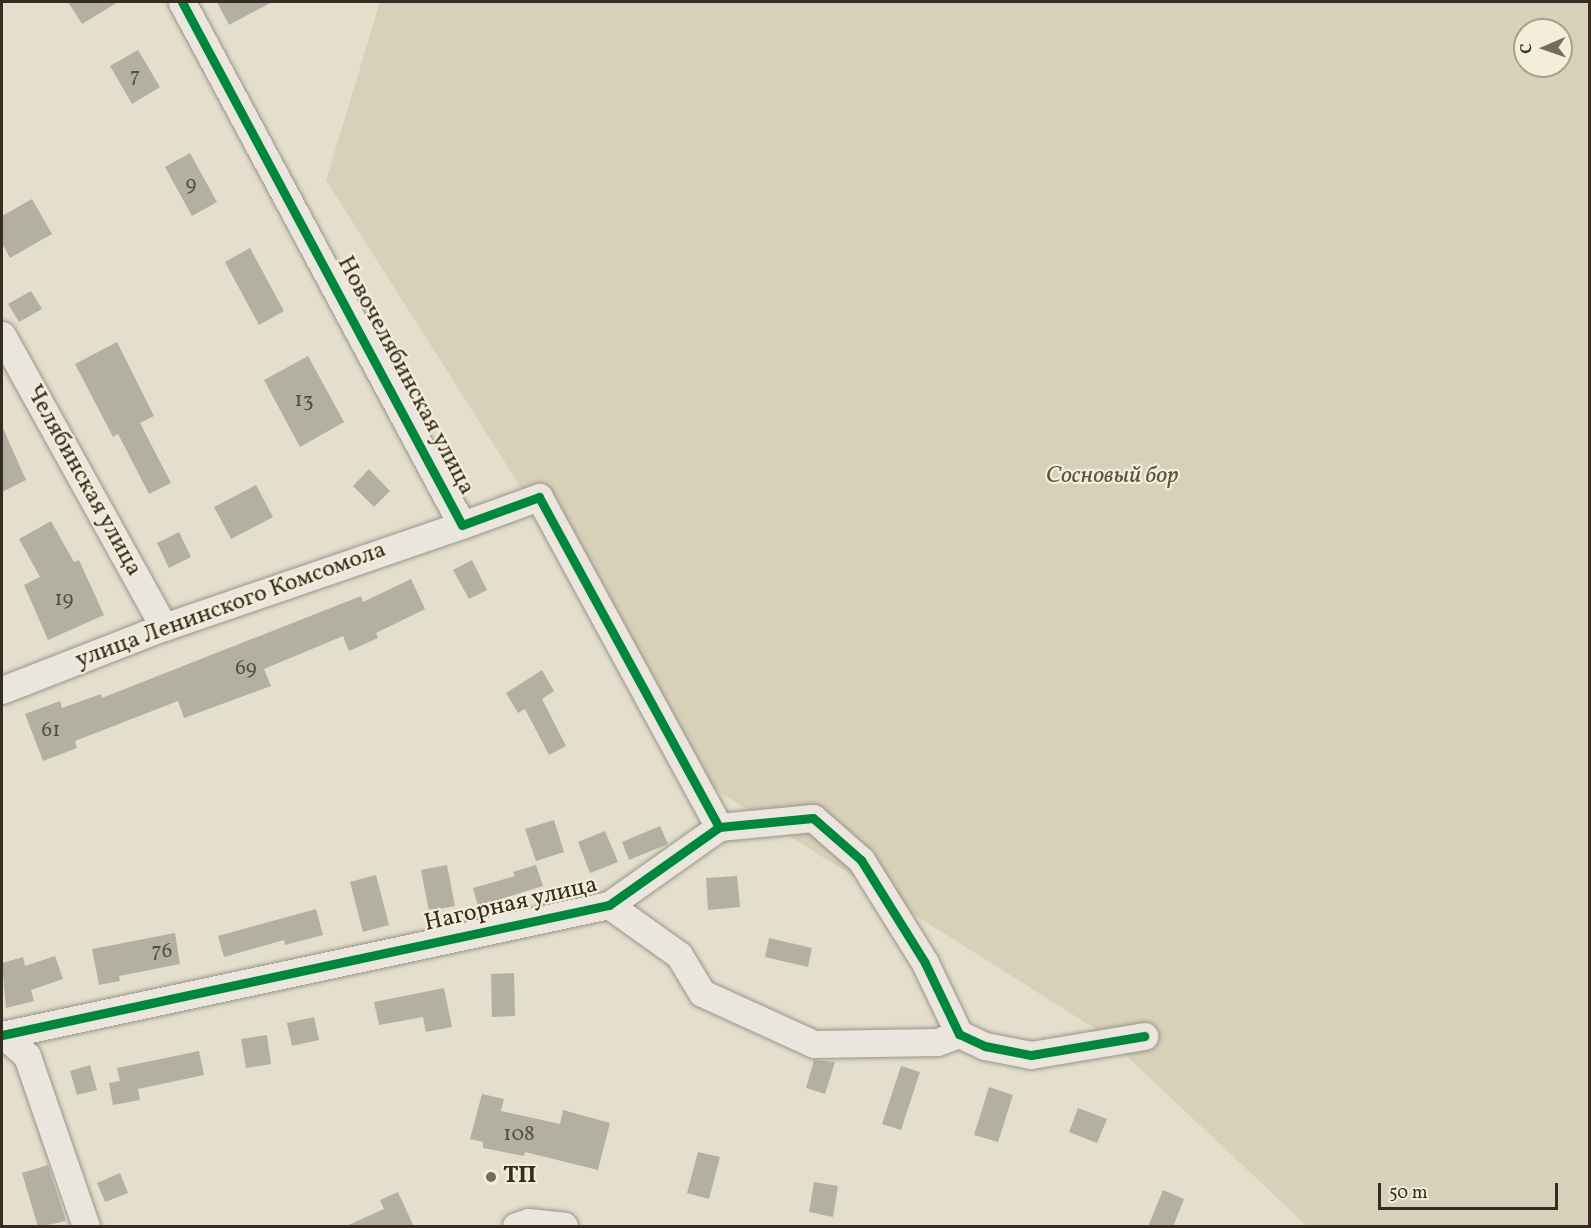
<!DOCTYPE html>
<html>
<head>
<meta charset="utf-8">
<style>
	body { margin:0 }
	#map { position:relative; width:1591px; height:1228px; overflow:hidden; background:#e4decd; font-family:Vollkorn,serif }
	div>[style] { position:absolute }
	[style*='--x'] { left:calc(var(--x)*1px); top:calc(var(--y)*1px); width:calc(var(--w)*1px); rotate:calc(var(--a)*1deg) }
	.green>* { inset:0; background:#d8d0b9 }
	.building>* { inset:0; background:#b4afa3 }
	.roads { filter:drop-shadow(0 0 2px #9a948a) drop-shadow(0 0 2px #9a948a) }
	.minor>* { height:27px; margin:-13.5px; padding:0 13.5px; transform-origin:13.5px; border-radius:13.5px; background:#eae6de }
	.cycleway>* { height:9px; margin:-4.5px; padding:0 4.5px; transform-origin:4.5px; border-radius:4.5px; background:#00873e }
	.dots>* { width:16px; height:16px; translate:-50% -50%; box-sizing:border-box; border:3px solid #f4edd8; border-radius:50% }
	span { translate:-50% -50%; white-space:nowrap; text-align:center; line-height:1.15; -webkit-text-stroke:4.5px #f4edd8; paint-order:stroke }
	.number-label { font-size:21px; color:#564c43 }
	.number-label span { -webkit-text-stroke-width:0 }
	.street-label { font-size:24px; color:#372b23 }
	.park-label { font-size:24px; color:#5d5144; font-style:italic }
	.poi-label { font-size:24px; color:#372b23; font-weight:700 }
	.left { translate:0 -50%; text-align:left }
	.frame { position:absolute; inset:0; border:3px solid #372b23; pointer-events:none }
	.north { position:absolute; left:1513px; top:18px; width:60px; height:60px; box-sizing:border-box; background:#f4edd8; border:2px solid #a89f90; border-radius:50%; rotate:268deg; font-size:16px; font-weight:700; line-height:24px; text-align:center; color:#372b23 }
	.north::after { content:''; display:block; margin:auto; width:21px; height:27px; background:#746a5e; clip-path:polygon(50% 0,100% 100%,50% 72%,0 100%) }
	.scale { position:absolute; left:1378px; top:1183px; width:180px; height:27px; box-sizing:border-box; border:3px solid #372b23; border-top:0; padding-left:8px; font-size:18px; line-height:21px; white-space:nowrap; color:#372b23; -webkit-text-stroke:4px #f4edd8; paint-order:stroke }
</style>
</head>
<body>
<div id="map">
	<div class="green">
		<i style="clip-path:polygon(evenodd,380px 2px,1589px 2px,1589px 1226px,1307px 1226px,1102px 1033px,710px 786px,326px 180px,380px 2px,1525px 30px,1561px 30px,1561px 66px,1525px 66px,1525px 30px)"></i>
	</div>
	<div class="building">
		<i style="clip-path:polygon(68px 2px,118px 2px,82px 24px)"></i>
		<i style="clip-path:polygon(217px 2px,272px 2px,229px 25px)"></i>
		<i style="clip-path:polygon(138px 50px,160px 87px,132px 104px,110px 66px)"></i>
		<i style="clip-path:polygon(190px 153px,217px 202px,192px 216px,165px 167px)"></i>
		<i style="clip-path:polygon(32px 199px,52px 234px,10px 258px,2px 243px,2px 216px)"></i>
		<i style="clip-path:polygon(250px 248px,284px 311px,259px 325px,225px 262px)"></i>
		<i style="clip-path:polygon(31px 291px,42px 309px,19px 322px,8px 304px)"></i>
		<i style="clip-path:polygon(117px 342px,154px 416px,140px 423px,171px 483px,149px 494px,118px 434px,113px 437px,75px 364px)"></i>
		<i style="clip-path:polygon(308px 356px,344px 422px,300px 447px,264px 380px)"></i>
		<i style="clip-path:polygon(2px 426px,26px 480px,2px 492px)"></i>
		<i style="clip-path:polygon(369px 469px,390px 491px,374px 507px,353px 486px)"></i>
		<i style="clip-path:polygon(256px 485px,273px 517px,231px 539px,214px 507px)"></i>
		<i style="clip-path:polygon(51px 521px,74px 562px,79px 560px,104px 615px,48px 640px,24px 585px,40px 577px,19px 539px)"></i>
		<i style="clip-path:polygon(179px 532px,191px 557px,169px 568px,157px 543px)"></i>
		<i style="clip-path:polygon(472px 560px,487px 590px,469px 599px,453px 570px)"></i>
		<i style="clip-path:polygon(411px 579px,425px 609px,376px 633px,378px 638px,349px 651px,343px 636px,264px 669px,271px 686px,184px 718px,178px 701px,75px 741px,77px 748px,43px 761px,25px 714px,60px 701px,62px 708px,101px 694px,102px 698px,361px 596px,363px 602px)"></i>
		<i style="clip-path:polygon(542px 670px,554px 691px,542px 699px,566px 746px,549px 755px,525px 709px,518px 713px,506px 693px)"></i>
		<i style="clip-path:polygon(554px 820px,564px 852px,536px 861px,525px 829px)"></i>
		<i style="clip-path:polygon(660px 826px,668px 844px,629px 860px,622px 842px)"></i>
		<i style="clip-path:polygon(605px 831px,618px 862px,590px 873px,578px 842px)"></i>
		<i style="clip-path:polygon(447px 865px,455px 906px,429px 911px,421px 870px)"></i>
		<i style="clip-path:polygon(536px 865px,543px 886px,478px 906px,473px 888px,515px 876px,513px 872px)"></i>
		<i style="clip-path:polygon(376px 875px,389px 925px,363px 932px,350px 882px)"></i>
		<i style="clip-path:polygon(737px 876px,740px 907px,708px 910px,706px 878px)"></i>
		<i style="clip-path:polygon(316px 909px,323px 935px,285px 945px,284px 940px,224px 957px,218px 936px)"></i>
		<i style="clip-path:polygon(175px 933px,180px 964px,119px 976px,120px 981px,99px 985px,92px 949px)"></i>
		<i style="clip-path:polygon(769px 938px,812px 948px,808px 967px,765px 957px)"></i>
		<i style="clip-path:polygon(55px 956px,63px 979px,31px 990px,34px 1001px,6px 1008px,2px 963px,23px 957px,25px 966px)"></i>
		<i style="clip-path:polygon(514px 973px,515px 1016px,492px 1017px,491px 974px)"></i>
		<i style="clip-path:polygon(444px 988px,452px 1027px,426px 1032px,423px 1017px,379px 1025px,374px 1002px)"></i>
		<i style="clip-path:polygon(314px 1017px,319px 1040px,292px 1046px,287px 1023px)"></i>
		<i style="clip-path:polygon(267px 1035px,271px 1064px,246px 1068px,241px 1039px)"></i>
		<i style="clip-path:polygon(199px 1051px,204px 1075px,138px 1089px,140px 1100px,113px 1105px,109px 1083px,120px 1081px,117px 1068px)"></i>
		<i style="clip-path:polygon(814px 1060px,835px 1062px,825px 1094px,806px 1088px)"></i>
		<i style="clip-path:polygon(90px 1065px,97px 1090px,77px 1095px,70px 1071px)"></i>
		<i style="clip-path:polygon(901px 1066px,920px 1072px,901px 1130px,882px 1124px)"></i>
		<i style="clip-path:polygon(989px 1087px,1013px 1095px,998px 1142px,974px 1135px)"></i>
		<i style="clip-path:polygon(482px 1094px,504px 1099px,501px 1111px,560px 1124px,563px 1110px,610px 1123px,598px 1170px,525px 1152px,524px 1156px,483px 1148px,483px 1142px,470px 1139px)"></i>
		<i style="clip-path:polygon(1078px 1108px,1107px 1119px,1097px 1143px,1069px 1132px)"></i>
		<i style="clip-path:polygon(698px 1152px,720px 1157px,709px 1199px,687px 1193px)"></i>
		<i style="clip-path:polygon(48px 1165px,66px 1221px,38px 1227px,22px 1173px)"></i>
		<i style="clip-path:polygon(120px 1173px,128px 1193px,105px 1202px,97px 1183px)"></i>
		<i style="clip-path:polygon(814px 1182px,838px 1186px,833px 1217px,809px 1212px)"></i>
		<i style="clip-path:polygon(1163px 1190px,1184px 1199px,1173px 1227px,1148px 1227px)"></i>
		<i style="clip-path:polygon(398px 1192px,414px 1227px,344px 1227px,384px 1209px,380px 1200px)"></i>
	</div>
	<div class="roads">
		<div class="minor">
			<i style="--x:182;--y:2;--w:593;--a:61.84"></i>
			<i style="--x:462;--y:525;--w:82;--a:-20"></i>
			<i style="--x:539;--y:497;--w:376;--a:61.4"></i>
			<i style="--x:2;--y:335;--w:334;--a:61"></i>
			<i style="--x:2;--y:690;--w:174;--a:-21.3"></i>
			<i style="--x:164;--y:627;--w:315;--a:-18.9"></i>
			<i style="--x:609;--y:905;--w:86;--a:35.5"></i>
			<i style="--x:679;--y:955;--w:44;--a:58.8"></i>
			<i style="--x:702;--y:993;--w:123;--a:24.5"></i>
			<i style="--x:814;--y:1044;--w:123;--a:-0.9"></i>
			<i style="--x:937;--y:1042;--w:23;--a:-20"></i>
			<i style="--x:2;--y:1034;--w:33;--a:41"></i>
			<i style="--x:27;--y:1056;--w:180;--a:70.9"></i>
			<i style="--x:2;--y:1035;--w:621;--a:-12.09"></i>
			<i style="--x:609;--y:905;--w:135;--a:-35.3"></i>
			<i style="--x:719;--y:827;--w:94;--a:-5.5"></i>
			<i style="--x:813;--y:818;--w:64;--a:41.2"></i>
			<i style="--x:861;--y:860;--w:121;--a:58.1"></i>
			<i style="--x:925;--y:963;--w:79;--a:64.4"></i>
			<i style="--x:959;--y:1034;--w:29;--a:25"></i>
			<i style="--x:985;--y:1046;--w:47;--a:11.1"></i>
			<i style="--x:1031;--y:1055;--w:115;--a:-9.5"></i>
			<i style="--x:516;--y:1226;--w:13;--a:-18"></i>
			<i style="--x:528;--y:1222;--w:36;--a:6"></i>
		</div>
	</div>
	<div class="cycleway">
		<i style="--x:182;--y:2;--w:593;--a:61.84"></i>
		<i style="--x:462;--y:525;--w:82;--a:-20"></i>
		<i style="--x:539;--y:497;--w:376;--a:61.4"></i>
		<i style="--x:2;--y:1035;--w:621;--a:-12.09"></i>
		<i style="--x:609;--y:905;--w:135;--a:-35.3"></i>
		<i style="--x:719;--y:827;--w:94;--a:-5.5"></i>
		<i style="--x:813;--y:818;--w:64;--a:41.2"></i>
		<i style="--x:861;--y:860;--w:121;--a:58.1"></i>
		<i style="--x:925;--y:963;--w:79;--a:64.4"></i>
		<i style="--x:959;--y:1034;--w:29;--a:25"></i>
		<i style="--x:985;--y:1046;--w:47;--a:11.1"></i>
		<i style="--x:1031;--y:1055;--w:115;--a:-9.5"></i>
	</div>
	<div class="dots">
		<i style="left:491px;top:1177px;background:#746a5e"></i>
	</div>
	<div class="number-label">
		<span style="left:135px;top:77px">7</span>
		<span style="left:191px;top:185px">9</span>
		<span style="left:304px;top:401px">13</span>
		<span style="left:64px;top:600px">19</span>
		<span style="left:246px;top:669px">69</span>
		<span style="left:51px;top:731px">61</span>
		<span style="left:162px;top:952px">76</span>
		<span style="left:519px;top:1135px">108</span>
	</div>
	<div class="street-label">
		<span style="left:405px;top:376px;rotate:62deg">Новочелябинская улица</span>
		<span style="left:83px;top:481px;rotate:61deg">Челябинская улица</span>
		<span style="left:231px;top:606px;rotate:-20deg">улица Ленинского Комсомола</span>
		<span style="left:511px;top:905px;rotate:-13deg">Нагорная улица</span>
	</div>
	<div class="park-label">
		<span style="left:1112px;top:477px">Сосновый бор</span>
	</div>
	<div class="poi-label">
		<span class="left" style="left:503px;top:1177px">ТП</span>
	</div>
	<div class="frame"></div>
	<div class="north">С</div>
	<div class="scale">50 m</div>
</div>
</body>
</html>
